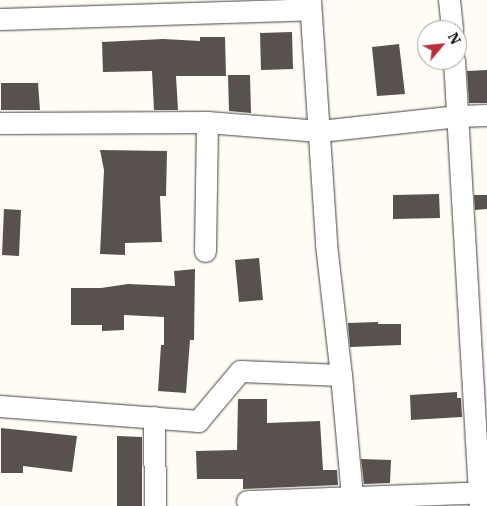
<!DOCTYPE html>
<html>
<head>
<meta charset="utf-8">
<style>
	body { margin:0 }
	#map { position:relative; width:487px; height:506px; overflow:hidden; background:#fefcf4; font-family:"IBM Plex Serif",serif }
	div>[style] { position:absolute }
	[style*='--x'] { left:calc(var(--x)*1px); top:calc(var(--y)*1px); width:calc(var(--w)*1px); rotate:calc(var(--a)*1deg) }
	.building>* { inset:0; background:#58514d }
	.roads { filter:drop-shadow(0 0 1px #434343) drop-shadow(0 0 1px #434343) }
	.minor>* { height:21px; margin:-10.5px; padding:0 10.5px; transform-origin:10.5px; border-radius:10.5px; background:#fff }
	span { translate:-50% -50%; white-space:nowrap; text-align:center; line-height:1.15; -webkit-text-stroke:5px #fff; paint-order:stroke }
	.north { position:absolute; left:417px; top:20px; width:50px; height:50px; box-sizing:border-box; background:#fff; border:1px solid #9f9f9f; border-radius:50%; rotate:62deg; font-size:14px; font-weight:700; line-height:20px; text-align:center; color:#101010 }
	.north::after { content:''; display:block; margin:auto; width:18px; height:22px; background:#b4343e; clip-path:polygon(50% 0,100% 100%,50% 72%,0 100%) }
</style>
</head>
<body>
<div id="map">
	<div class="building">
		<i style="clip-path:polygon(292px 32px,293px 69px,261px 70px,260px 33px)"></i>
		<i style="clip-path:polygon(200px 37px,225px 37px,226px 76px,176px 76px,178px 110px,154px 110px,152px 71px,103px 72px,102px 42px,163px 39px,200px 41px)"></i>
		<i style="clip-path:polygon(399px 44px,405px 94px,377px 96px,372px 47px)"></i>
		<i style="clip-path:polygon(487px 70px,487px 103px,469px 103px,467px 71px)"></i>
		<i style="clip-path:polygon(228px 75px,250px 75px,251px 113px,229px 111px)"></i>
		<i style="clip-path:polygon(1px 83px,38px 83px,40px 110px,1px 110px)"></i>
		<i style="clip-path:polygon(100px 150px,167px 151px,166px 196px,160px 196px,162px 242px,125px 243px,125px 255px,100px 254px,104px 170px)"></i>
		<i style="clip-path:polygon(439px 194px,440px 218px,393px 219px,393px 195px)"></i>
		<i style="clip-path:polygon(474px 195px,487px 195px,487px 209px,475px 210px)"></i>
		<i style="clip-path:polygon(4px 209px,21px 210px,19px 256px,2px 255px)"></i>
		<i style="clip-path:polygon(259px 258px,263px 300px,239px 302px,235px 260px)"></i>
		<i style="clip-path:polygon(195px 269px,194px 340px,190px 340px,186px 393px,158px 391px,161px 345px,164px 345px,164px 317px,124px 315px,124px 330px,102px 331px,102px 325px,71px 325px,71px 288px,101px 288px,128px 284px,175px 286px,174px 271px)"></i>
		<i style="clip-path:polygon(378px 322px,378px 324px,401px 324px,401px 345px,350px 347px,348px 323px)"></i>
		<i style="clip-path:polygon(457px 392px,457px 398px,461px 398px,462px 417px,411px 420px,410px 395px)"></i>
		<i style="clip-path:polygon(238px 399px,267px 399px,267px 423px,320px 421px,323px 470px,337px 470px,338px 485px,243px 489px,243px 479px,197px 479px,196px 451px,237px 450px)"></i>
		<i style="clip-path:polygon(1px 428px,77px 436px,72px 472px,23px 466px,23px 473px,1px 473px)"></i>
		<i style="clip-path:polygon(117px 436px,142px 437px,142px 506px,117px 506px)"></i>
		<i style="clip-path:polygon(361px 459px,391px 460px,390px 483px,364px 484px)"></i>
	</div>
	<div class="roads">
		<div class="minor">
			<i style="--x:310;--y:0;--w:245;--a:86.2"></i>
			<i style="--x:326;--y:244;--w:132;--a:83.5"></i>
			<i style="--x:341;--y:375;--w:132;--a:84.8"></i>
			<i style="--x:449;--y:0;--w:30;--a:84"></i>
			<i style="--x:0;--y:19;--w:310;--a:-1.8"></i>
			<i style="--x:454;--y:60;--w:447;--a:86.7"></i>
			<i style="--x:0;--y:123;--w:207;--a:-0.3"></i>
			<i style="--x:207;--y:122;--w:113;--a:4.6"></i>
			<i style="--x:320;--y:131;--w:139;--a:-6.2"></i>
			<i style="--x:458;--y:116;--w:29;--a:-2"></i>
			<i style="--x:205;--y:251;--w:129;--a:-89.1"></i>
			<i style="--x:0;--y:406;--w:199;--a:4.3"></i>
			<i style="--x:198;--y:421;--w:65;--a:-50"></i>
			<i style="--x:240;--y:371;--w:101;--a:2.3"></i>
			<i style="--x:154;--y:417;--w:89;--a:89.4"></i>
			<i style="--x:247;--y:501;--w:240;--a:-2.1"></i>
		</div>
	</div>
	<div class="north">N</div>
</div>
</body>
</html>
